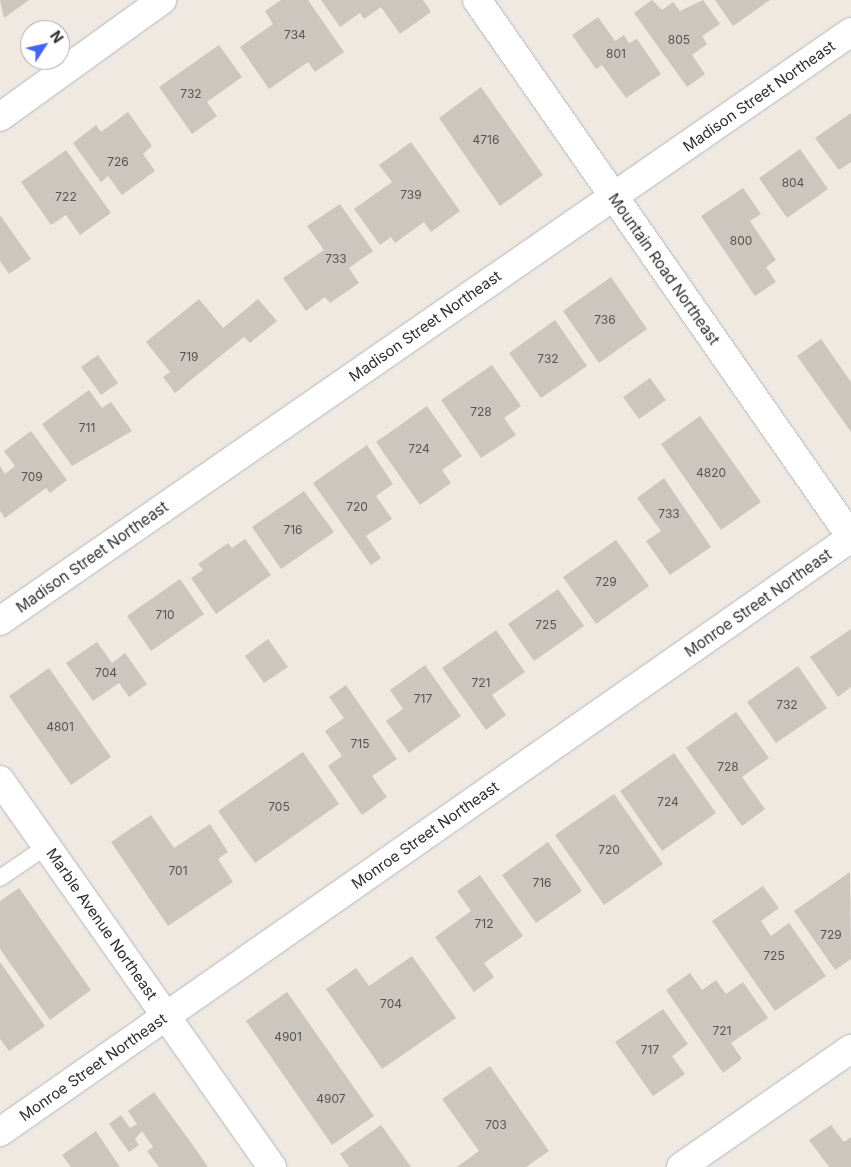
<!DOCTYPE html>
<html>
<head>
<meta charset="utf-8">
<style>
	body { margin:0 }
	#map { position:relative; width:851px; height:1167px; overflow:hidden; background:#efe9e1; font-family:Inter,sans-serif }
	div>[style] { position:absolute }
	[style*='--x'] { left:calc(var(--x)*1px); top:calc(var(--y)*1px); width:calc(var(--w)*1px); rotate:calc(var(--a)*1deg) }
	.building>* { inset:0; background:#cbc7bf }
	.roads { filter:drop-shadow(0 0 1px #b4b7c1) drop-shadow(0 0 1px #b4b7c1) }
	.lane>* { height:16px; margin:-8px; padding:0 8px; transform-origin:8px; border-radius:8px; background:#fff }
	.street>* { height:28px; margin:-14px; padding:0 14px; transform-origin:14px; border-radius:14px; background:#fff }
	span { translate:-50% -50%; white-space:nowrap; text-align:center; line-height:1.15; -webkit-text-stroke:4px #fff; paint-order:stroke }
	.number-label { font-size:12px; color:#555452 }
	.number-label span { -webkit-text-stroke-width:0 }
	.street-label { font-size:15px; color:#2e2e2e }
	.north { position:absolute; left:20px; top:20px; width:50px; height:50px; box-sizing:border-box; background:#fff; border:1px solid #ababab; border-radius:50%; rotate:55deg; font-size:14px; font-weight:700; line-height:20px; text-align:center; color:#2e2e2e }
	.north::after { content:''; display:block; margin:auto; width:18px; height:22px; background:#4264fb; clip-path:polygon(50% 0,100% 100%,50% 72%,0 100%) }
</style>
</head>
<body>
<div id="map">
	<div class="building">
		<i style="clip-path:polygon(0 0,29px 0,4px 18px)"></i>
		<i style="clip-path:polygon(281px 0,308px 0,344px 52px,315px 72px,308px 62px,269px 89px,240px 47px,273px 24px,265px 11px)"></i>
		<i style="clip-path:polygon(321px 0,423px 0,431px 12px,400px 34px,381px 7px,364px 19px,360px 13px,340px 27px)"></i>
		<i style="clip-path:polygon(652px 0,662px 10px,673px 2px,680px 11px,703px 0,720px 24px,702px 36px,707px 44px,692px 55px,705px 74px,687px 87px,634px 13px)"></i>
		<i style="clip-path:polygon(715px 0,770px 0,733px 26px)"></i>
		<i style="clip-path:polygon(598px 17px,615px 41px,624px 35px,629px 43px,637px 39px,661px 74px,626px 98px,602px 65px,596px 69px,572px 35px)"></i>
		<i style="clip-path:polygon(219px 45px,242px 77px,207px 102px,217px 116px,192px 134px,159px 87px)"></i>
		<i style="clip-path:polygon(481px 87px,543px 175px,500px 206px,439px 118px)"></i>
		<i style="clip-path:polygon(128px 112px,152px 146px,143px 154px,155px 171px,122px 195px,108px 176px,101px 182px,73px 143px,96px 125px,101px 132px)"></i>
		<i style="clip-path:polygon(851px 113px,851px 162px,839px 170px,815px 138px)"></i>
		<i style="clip-path:polygon(411px 142px,460px 211px,431px 232px,424px 222px,395px 243px,391px 237px,380px 245px,354px 209px,392px 182px,379px 165px)"></i>
		<i style="clip-path:polygon(800px 149px,828px 189px,787px 218px,759px 178px)"></i>
		<i style="clip-path:polygon(66px 150px,111px 213px,80px 235px,66px 215px,51px 225px,21px 182px)"></i>
		<i style="clip-path:polygon(743px 188px,761px 214px,750px 221px,776px 260px,766px 267px,776px 282px,755px 296px,701px 216px)"></i>
		<i style="clip-path:polygon(340px 204px,373px 251px,349px 268px,359px 283px,330px 303px,325px 297px,306px 311px,283px 278px,324px 250px,307px 226px)"></i>
		<i style="clip-path:polygon(0 215px,31px 259px,9px 274px,0 261px)"></i>
		<i style="clip-path:polygon(611px 277px,647px 329px,599px 363px,563px 311px)"></i>
		<i style="clip-path:polygon(199px 299px,223px 328px,258px 299px,277px 321px,250px 343px,244px 337px,175px 393px,163px 377px,170px 372px,146px 342px)"></i>
		<i style="clip-path:polygon(555px 320px,587px 366px,541px 398px,509px 353px)"></i>
		<i style="clip-path:polygon(821px 339px,851px 382px,851px 432px,797px 356px)"></i>
		<i style="clip-path:polygon(98px 355px,118px 383px,101px 395px,81px 367px)"></i>
		<i style="clip-path:polygon(492px 365px,521px 406px,504px 418px,516px 435px,481px 458px,441px 400px)"></i>
		<i style="clip-path:polygon(650px 378px,666px 400px,639px 419px,623px 397px)"></i>
		<i style="clip-path:polygon(89px 390px,102px 408px,111px 402px,132px 431px,72px 466px,42px 424px)"></i>
		<i style="clip-path:polygon(427px 406px,462px 456px,442px 470px,451px 483px,420px 505px,376px 442px)"></i>
		<i style="clip-path:polygon(700px 416px,761px 502px,721px 530px,661px 444px)"></i>
		<i style="clip-path:polygon(31px 431px,67px 480px,50px 493px,46px 488px,5px 518px,0 511px,0 466px,5px 474px,15px 466px,4px 451px)"></i>
		<i style="clip-path:polygon(367px 445px,393px 484px,376px 496px,392px 519px,366px 536px,381px 558px,371px 565px,313px 483px)"></i>
		<i style="clip-path:polygon(664px 478px,711px 547px,670px 575px,646px 541px,661px 531px,637px 498px)"></i>
		<i style="clip-path:polygon(304px 491px,334px 532px,281px 569px,252px 527px)"></i>
		<i style="clip-path:polygon(245px 539px,271px 575px,216px 614px,191px 578px,203px 570px,198px 564px,228px 543px,232px 548px)"></i>
		<i style="clip-path:polygon(616px 540px,649px 586px,596px 624px,563px 577px)"></i>
		<i style="clip-path:polygon(180px 579px,204px 614px,151px 651px,127px 616px)"></i>
		<i style="clip-path:polygon(558px 589px,584px 626px,534px 661px,508px 624px)"></i>
		<i style="clip-path:polygon(851px 629px,851px 687px,838px 697px,810px 657px)"></i>
		<i style="clip-path:polygon(496px 630px,525px 672px,492px 695px,506px 715px,486px 730px,442px 668px)"></i>
		<i style="clip-path:polygon(268px 639px,288px 667px,264px 683px,245px 656px)"></i>
		<i style="clip-path:polygon(97px 642px,112px 663px,125px 653px,147px 684px,129px 697px,119px 683px,93px 701px,66px 663px)"></i>
		<i style="clip-path:polygon(425px 665px,461px 716px,409px 753px,386px 721px,403px 709px,390px 690px)"></i>
		<i style="clip-path:polygon(798px 666px,827px 708px,776px 743px,747px 702px)"></i>
		<i style="clip-path:polygon(49px 668px,111px 757px,71px 785px,9px 696px)"></i>
		<i style="clip-path:polygon(346px 685px,397px 759px,372px 776px,387px 797px,362px 815px,328px 766px,342px 756px,325px 731px,344px 718px,329px 697px)"></i>
		<i style="clip-path:polygon(736px 712px,769px 758px,742px 777px,765px 809px,742px 826px,686px 748px)"></i>
		<i style="clip-path:polygon(303px 752px,339px 804px,255px 863px,218px 811px)"></i>
		<i style="clip-path:polygon(674px 753px,716px 813px,662px 851px,620px 791px)"></i>
		<i style="clip-path:polygon(614px 794px,663px 864px,604px 905px,555px 835px)"></i>
		<i style="clip-path:polygon(151px 815px,174px 848px,210px 824px,228px 852px,218px 859px,233px 882px,168px 926px,111px 842px)"></i>
		<i style="clip-path:polygon(548px 842px,582px 891px,536px 923px,502px 875px)"></i>
		<i style="clip-path:polygon(850px 872px,851px 959px,835px 970px,794px 911px)"></i>
		<i style="clip-path:polygon(480px 875px,523px 936px,484px 963px,494px 977px,474px 992px,435px 937px,471px 911px,457px 891px)"></i>
		<i style="clip-path:polygon(763px 886px,779px 908px,761px 921px,771px 936px,789px 923px,826px 976px,775px 1011px,712px 921px)"></i>
		<i style="clip-path:polygon(19px 888px,91px 990px,50px 1020px,0 949px,0 901px)"></i>
		<i style="clip-path:polygon(412px 956px,456px 1018px,382px 1069px,326px 989px,356px 968px,369px 986px)"></i>
		<i style="clip-path:polygon(0 962px,45px 1026px,9px 1051px,0 1039px)"></i>
		<i style="clip-path:polygon(690px 973px,702px 990px,716px 980px,726px 994px,743px 982px,768px 1018px,731px 1043px,742px 1059px,723px 1073px,666px 990px)"></i>
		<i style="clip-path:polygon(287px 992px,374px 1116px,332px 1145px,246px 1021px)"></i>
		<i style="clip-path:polygon(663px 1009px,688px 1044px,672px 1056px,685px 1074px,653px 1096px,615px 1042px)"></i>
		<i style="clip-path:polygon(490px 1066px,549px 1151px,526px 1167px,457px 1167px,479px 1151px,442px 1099px)"></i>
		<i style="clip-path:polygon(154px 1092px,192px 1144px,208px 1167px,159px 1167px,147px 1151px,153px 1147px,142px 1131px,135px 1139px,139px 1145px,129px 1152px,109px 1124px,121px 1115px,130px 1128px,137px 1124px,128px 1111px)"></i>
		<i style="clip-path:polygon(381px 1125px,411px 1167px,349px 1167px,340px 1154px)"></i>
		<i style="clip-path:polygon(831px 1125px,844px 1142px,851px 1137px,851px 1167px,829px 1167px,809px 1140px)"></i>
		<i style="clip-path:polygon(96px 1131px,120px 1167px,71px 1167px,62px 1155px)"></i>
	</div>
	<div class="roads">
		<div class="lane">
			<i style="--x:0;--y:878;--w:57;--a:-34.2"></i>
		</div>
		<div class="street">
			<i style="--x:477;--y:0;--w:654;--a:55.14"></i>
			<i style="--x:0;--y:117;--w:200;--a:-35.8"></i>
			<i style="--x:0;--y:621;--w:1035;--a:-34.69"></i>
			<i style="--x:0;--y:780;--w:473;--a:54.9"></i>
			<i style="--x:0;--y:1132;--w:1038;--a:-34.92"></i>
			<i style="--x:681;--y:1167;--w:207;--a:-34.8"></i>
		</div>
	</div>
	<div class="number-label">
		<span style="left:295px;top:35px">734</span>
		<span style="left:679px;top:40px">805</span>
		<span style="left:616px;top:54px">801</span>
		<span style="left:191px;top:94px">732</span>
		<span style="left:486px;top:140px">4716</span>
		<span style="left:118px;top:162px">726</span>
		<span style="left:793px;top:183px">804</span>
		<span style="left:411px;top:195px">739</span>
		<span style="left:66px;top:197px">722</span>
		<span style="left:741px;top:241px">800</span>
		<span style="left:336px;top:259px">733</span>
		<span style="left:605px;top:320px">736</span>
		<span style="left:189px;top:357px">719</span>
		<span style="left:548px;top:359px">732</span>
		<span style="left:481px;top:412px">728</span>
		<span style="left:87px;top:428px">711</span>
		<span style="left:419px;top:449px">724</span>
		<span style="left:711px;top:473px">4820</span>
		<span style="left:32px;top:477px">709</span>
		<span style="left:357px;top:507px">720</span>
		<span style="left:669px;top:514px">733</span>
		<span style="left:293px;top:530px">716</span>
		<span style="left:606px;top:582px">729</span>
		<span style="left:165px;top:615px">710</span>
		<span style="left:546px;top:625px">725</span>
		<span style="left:106px;top:673px">704</span>
		<span style="left:481px;top:683px">721</span>
		<span style="left:423px;top:699px">717</span>
		<span style="left:787px;top:705px">732</span>
		<span style="left:60px;top:727px">4801</span>
		<span style="left:360px;top:744px">715</span>
		<span style="left:728px;top:767px">728</span>
		<span style="left:668px;top:802px">724</span>
		<span style="left:279px;top:807px">705</span>
		<span style="left:609px;top:850px">720</span>
		<span style="left:178px;top:871px">701</span>
		<span style="left:542px;top:883px">716</span>
		<span style="left:484px;top:924px">712</span>
		<span style="left:831px;top:935px">729</span>
		<span style="left:774px;top:956px">725</span>
		<span style="left:391px;top:1004px">704</span>
		<span style="left:722px;top:1031px">721</span>
		<span style="left:288px;top:1037px">4901</span>
		<span style="left:650px;top:1050px">717</span>
		<span style="left:331px;top:1099px">4907</span>
		<span style="left:496px;top:1125px">703</span>
	</div>
	<div class="street-label">
		<span style="left:759px;top:96px;rotate:-35deg">Madison Street Northeast</span>
		<span style="left:664px;top:269px;rotate:55deg">Mountain Road Northeast</span>
		<span style="left:425px;top:326px;rotate:-35deg">Madison Street Northeast</span>
		<span style="left:92px;top:557px;rotate:-35deg">Madison Street Northeast</span>
		<span style="left:758px;top:603px;rotate:-35deg">Monroe Street Northeast</span>
		<span style="left:425px;top:835px;rotate:-35deg">Monroe Street Northeast</span>
		<span style="left:102px;top:924px;rotate:55deg">Marble Avenue Northeast</span>
		<span style="left:93px;top:1067px;rotate:-35deg">Monroe Street Northeast</span>
	</div>
	<div class="north">N</div>
</div>
</body>
</html>
